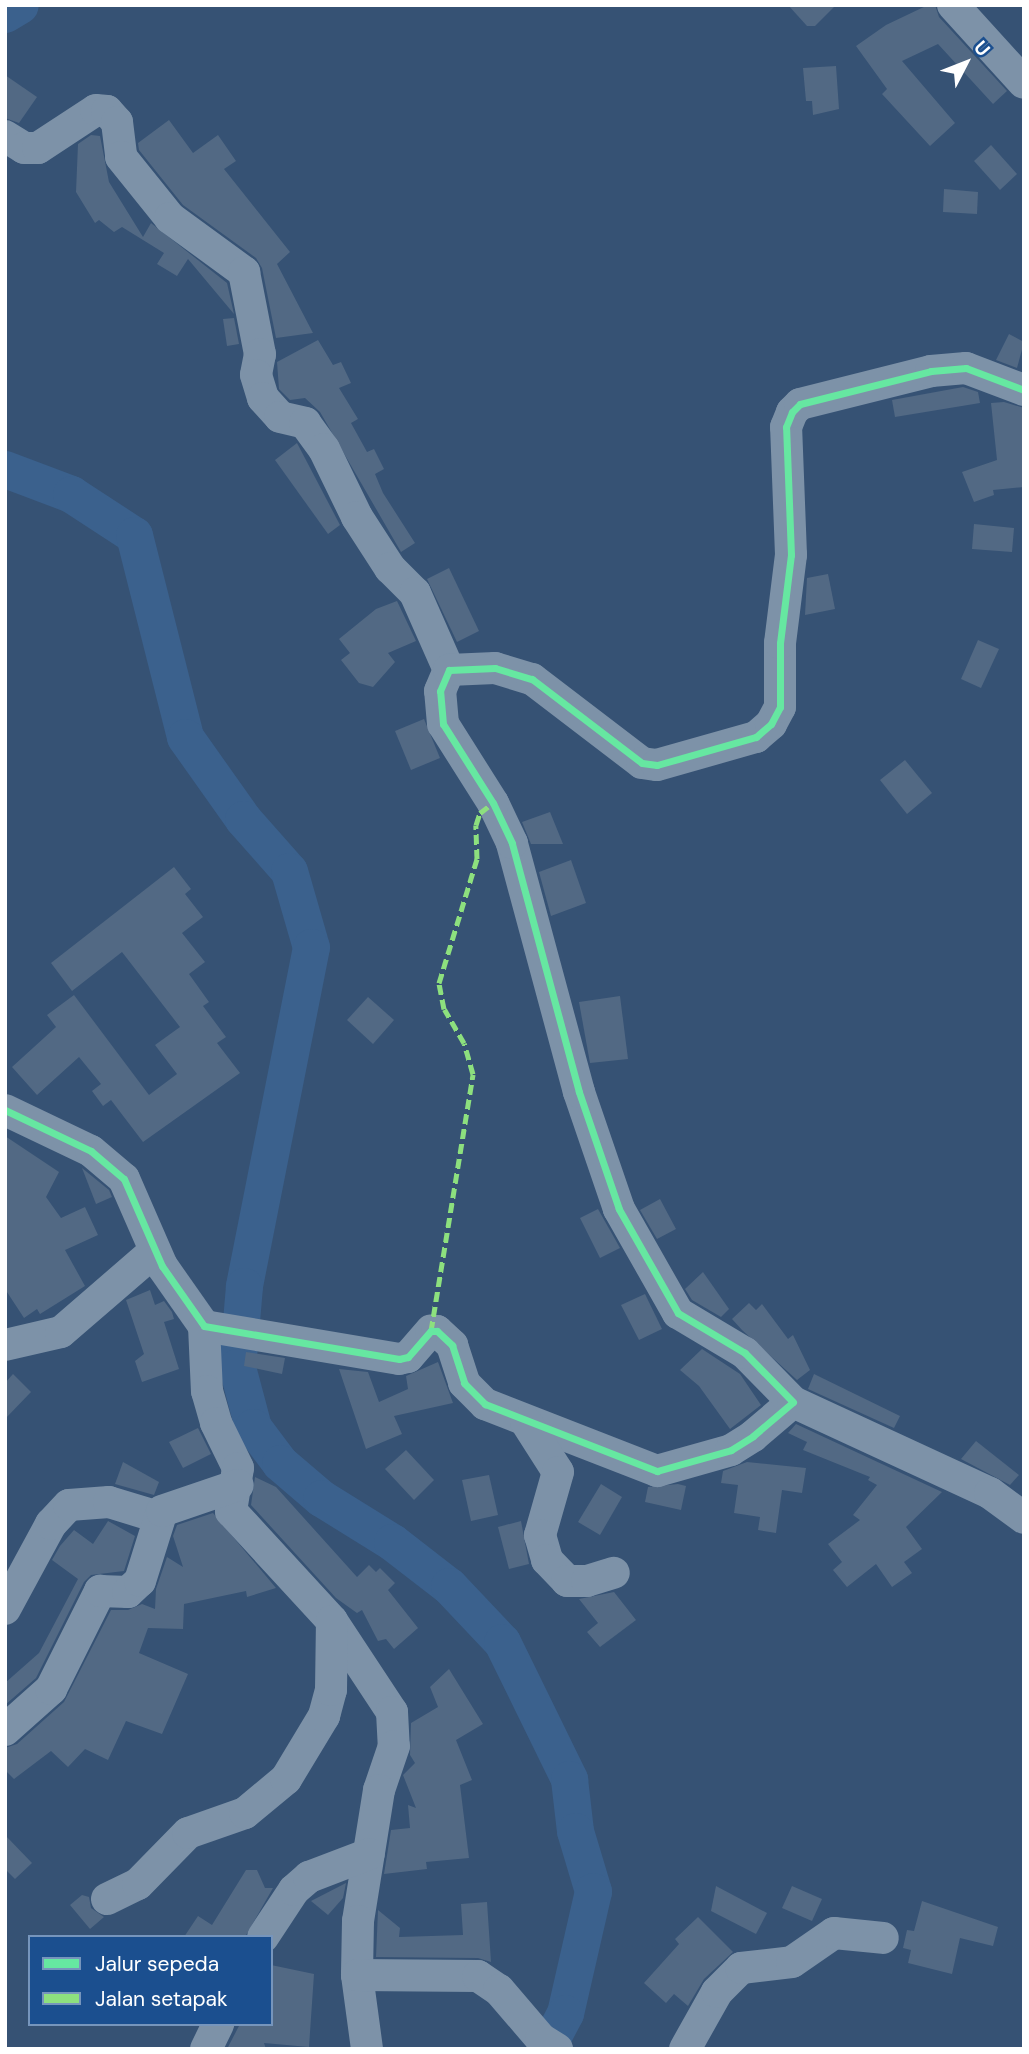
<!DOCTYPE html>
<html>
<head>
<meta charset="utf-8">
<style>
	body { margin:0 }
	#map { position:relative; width:1029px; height:2054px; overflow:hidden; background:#365274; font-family:"DM Sans",sans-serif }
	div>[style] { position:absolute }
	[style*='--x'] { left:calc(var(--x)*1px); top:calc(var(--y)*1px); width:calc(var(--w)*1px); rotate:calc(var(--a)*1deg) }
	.river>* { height:37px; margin:-18.5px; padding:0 18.5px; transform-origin:18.5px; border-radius:18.5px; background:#3b618d }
	.building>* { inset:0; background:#526984 }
	.minor>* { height:32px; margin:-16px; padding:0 16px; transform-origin:16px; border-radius:16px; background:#7d92a8 }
	.quiet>* { height:5px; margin-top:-2.5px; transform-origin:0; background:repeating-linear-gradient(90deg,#8de07e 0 10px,transparent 0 15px) }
	.cycleway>* { height:7px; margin:-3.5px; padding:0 3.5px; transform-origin:3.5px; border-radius:3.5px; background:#66e7a1 }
	span { translate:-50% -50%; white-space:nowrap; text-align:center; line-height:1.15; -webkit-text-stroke:5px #1b4f8f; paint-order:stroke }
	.frame { position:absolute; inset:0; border:7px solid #fff; pointer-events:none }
	.legend { position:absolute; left:28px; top:1935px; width:245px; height:91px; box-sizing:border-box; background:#1b4f8f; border:2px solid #7695bc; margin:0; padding:9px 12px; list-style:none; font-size:21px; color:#fff }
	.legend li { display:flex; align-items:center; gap:14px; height:35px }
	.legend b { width:35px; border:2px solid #7695bc }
	.north { position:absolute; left:931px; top:28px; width:70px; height:70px; -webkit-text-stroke:5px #1b4f8f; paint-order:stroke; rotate:48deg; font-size:19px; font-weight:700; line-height:28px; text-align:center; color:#fff }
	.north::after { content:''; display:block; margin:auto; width:24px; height:32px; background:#fff; clip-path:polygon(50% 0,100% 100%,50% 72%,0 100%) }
</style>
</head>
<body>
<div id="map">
	<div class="river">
		<i style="--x:5;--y:14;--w:17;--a:-31"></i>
		<i style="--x:5;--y:469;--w:71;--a:20.7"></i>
		<i style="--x:71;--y:494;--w:75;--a:33.1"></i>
		<i style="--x:134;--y:535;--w:208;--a:75.8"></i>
		<i style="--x:185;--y:737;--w:100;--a:54.7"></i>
		<i style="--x:243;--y:819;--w:69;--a:48.5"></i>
		<i style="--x:289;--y:871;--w:79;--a:73.9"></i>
		<i style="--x:311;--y:947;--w:346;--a:101.2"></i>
		<i style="--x:244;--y:1286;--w:81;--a:94.9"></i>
		<i style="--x:237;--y:1367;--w:62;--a:75.1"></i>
		<i style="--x:253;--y:1427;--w:45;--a:53.1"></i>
		<i style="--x:280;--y:1463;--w:54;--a:40.5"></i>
		<i style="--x:321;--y:1498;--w:84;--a:31.8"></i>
		<i style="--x:392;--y:1542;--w:72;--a:37.7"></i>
		<i style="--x:449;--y:1586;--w:77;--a:46.6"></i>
		<i style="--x:502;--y:1642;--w:153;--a:63.9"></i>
		<i style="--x:569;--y:1779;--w:52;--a:83.4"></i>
		<i style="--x:575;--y:1831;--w:63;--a:73.3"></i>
		<i style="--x:593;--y:1891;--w:125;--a:102.9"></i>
		<i style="--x:565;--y:2013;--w:41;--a:117.8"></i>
	</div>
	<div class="building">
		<i style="clip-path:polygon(788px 5px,836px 5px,815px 26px,807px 26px)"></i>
		<i style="clip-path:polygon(928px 5px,935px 5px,939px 17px,1007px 91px,993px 104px,938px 44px,902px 61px,955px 123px,930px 146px,882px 94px,887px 89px,856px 46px,886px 25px)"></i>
		<i style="clip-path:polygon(836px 66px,839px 109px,813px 115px,812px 101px,806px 101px,803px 68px)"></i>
		<i style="clip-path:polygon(5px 75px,37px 97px,19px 123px,5px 118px)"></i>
		<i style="clip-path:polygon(169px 120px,193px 153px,218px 135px,236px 161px,224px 169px,290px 252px,277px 264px,313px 333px,276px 338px,262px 268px,256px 258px,183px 205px,139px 150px,138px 143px)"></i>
		<i style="clip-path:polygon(91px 135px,100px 136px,109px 182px,143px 237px,151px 223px,227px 283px,234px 314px,188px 259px,177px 276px,157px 264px,164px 253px,122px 227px,114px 232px,99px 220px,95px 223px,76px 192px,78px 144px)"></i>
		<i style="clip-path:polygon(991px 145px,1017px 174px,1000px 190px,974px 161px)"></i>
		<i style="clip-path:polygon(944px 189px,978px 192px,977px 214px,943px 212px)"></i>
		<i style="clip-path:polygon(234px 318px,239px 344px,227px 346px,223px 319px)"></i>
		<i style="clip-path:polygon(1009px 334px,1024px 342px,1017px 368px,996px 360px)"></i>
		<i style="clip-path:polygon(318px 340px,333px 365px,341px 362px,351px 383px,339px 388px,358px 419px,351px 423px,367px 452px,374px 449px,384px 469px,375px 474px,383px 493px,415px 543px,401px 552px,320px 412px,305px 398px,290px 400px,279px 389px,277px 362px)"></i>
		<i style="clip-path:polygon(963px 387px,978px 392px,980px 403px,895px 417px,892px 400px)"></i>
		<i style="clip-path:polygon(1004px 402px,1024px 408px,1024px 487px,993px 490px,994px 495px,974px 502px,962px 472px,997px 460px,991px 403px)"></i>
		<i style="clip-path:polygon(297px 443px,340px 525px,328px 534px,275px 460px)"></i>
		<i style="clip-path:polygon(974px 524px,1014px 528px,1012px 552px,972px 549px)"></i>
		<i style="clip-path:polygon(449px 568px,479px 631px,457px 642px,427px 579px)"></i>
		<i style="clip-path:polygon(828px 574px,835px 609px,805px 615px,807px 578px)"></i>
		<i style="clip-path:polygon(397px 601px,416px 641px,388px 653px,395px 662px,373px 687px,359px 683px,341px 660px,350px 653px,339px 639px,376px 609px)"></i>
		<i style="clip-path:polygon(978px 640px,999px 649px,981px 688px,961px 679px)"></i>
		<i style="clip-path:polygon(424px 719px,440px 758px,411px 770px,395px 731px)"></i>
		<i style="clip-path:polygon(905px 760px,932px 793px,907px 814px,880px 780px)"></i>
		<i style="clip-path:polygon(550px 812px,563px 844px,531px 844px,522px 822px)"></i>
		<i style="clip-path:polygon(571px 860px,586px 903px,551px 916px,539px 872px)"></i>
		<i style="clip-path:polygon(174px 867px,191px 889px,185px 894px,203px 917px,182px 933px,205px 962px,189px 974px,209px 1002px,203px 1006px,226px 1037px,217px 1043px,240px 1073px,143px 1142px,111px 1100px,103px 1106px,92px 1091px,101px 1084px,79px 1057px,37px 1095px,12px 1067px,56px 1027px,47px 1015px,74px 995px,149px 1095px,177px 1074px,155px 1045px,180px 1027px,122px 952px,72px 991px,51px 963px)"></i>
		<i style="clip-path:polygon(620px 996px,628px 1059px,590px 1063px,579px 1002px)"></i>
		<i style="clip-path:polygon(368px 997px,394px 1020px,373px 1044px,347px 1020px)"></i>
		<i style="clip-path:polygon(5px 1136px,59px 1172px,46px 1197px,61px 1218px,85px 1207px,98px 1235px,65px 1250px,85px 1286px,40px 1314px,37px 1309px,24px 1318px,5px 1289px)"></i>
		<i style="clip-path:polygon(82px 1168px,109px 1190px,112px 1197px,96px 1204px)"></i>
		<i style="clip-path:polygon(660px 1199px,676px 1229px,657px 1239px,640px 1210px)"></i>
		<i style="clip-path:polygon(598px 1209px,620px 1248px,600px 1258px,580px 1218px)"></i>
		<i style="clip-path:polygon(703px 1272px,729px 1309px,721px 1317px,692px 1300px,685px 1289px)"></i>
		<i style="clip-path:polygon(150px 1290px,155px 1305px,164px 1301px,172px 1312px,174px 1319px,164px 1322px,179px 1369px,142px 1382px,135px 1361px,144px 1354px,126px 1300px)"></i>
		<i style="clip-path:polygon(645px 1294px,662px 1329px,639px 1340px,621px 1305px)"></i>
		<i style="clip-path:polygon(749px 1303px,756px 1310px,762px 1304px,788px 1339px,793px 1335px,810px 1370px,797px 1380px,742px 1330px,732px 1319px)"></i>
		<i style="clip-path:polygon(702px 1349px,740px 1374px,761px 1405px,730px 1429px,699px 1386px,680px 1370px)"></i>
		<i style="clip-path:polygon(246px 1352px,285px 1358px,282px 1374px,244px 1366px)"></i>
		<i style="clip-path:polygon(438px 1362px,453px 1403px,394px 1416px,402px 1434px,366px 1449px,339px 1369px,368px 1372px,379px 1402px,408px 1389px,406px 1376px)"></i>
		<i style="clip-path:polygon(13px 1374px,31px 1392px,5px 1419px,5px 1383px)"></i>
		<i style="clip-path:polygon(814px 1374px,900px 1416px,894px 1428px,808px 1389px)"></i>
		<i style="clip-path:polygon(796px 1424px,942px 1492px,906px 1527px,922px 1549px,904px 1562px,912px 1573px,892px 1587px,876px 1564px,847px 1587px,833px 1570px,842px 1562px,828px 1544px,860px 1520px,853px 1515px,877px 1485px,868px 1480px,870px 1477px,803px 1450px,807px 1442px,788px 1433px)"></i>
		<i style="clip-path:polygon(198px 1428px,211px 1454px,183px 1468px,169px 1442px)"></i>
		<i style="clip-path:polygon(976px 1441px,1019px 1475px,1010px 1485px,961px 1459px)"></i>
		<i style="clip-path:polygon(406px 1450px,434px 1480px,414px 1500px,385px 1469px)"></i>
		<i style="clip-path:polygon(123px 1462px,159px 1482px,154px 1495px,115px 1484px)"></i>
		<i style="clip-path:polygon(747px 1462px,806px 1468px,802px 1493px,782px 1490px,776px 1533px,758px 1530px,760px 1517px,734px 1513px,738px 1485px,721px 1483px,723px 1471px)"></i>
		<i style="clip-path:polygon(489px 1475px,498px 1515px,471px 1521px,462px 1480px)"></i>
		<i style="clip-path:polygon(255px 1477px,276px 1487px,357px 1577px,369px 1565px,376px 1572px,380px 1568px,395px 1583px,388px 1590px,418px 1628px,394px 1649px,386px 1639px,378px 1641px,362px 1610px,357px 1613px,336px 1598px,251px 1505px)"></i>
		<i style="clip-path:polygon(601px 1484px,622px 1497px,600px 1535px,578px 1522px)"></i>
		<i style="clip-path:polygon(678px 1484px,686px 1486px,681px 1510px,645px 1502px,648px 1487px)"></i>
		<i style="clip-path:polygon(213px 1513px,276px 1588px,247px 1597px,246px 1591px,184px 1604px,183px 1629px,148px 1628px,139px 1653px,188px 1674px,162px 1734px,126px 1721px,108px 1760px,85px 1749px,68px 1767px,51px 1751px,14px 1779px,5px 1770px,5px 1748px,17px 1744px,64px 1702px,111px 1610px,128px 1610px,142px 1604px,155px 1609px,156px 1589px,167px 1557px,183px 1567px,173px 1536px,177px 1525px)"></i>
		<i style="clip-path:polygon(108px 1521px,135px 1536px,124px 1571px,91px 1575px,84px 1582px,36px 1678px,5px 1705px,5px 1683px,39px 1653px,78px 1579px,52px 1560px,60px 1546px,74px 1530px,93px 1544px)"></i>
		<i style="clip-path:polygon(521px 1521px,529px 1564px,509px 1569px,498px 1527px)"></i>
		<i style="clip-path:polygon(614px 1592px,636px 1620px,600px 1647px,587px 1632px,598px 1623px,579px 1599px)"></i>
		<i style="clip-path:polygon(449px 1669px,483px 1724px,456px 1740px,472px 1780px,460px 1785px,469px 1858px,426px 1862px,427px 1869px,384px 1874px,391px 1830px,410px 1828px,408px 1805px,416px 1808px,403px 1775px,415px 1763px,410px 1755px,411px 1723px,438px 1707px,430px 1687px)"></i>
		<i style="clip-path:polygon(5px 1835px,32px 1863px,15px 1879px,5px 1869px)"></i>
		<i style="clip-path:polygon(246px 1870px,257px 1870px,265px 1888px,273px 1888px,245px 1937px,184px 1937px,198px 1916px,212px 1925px)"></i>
		<i style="clip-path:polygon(346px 1883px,343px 1898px,328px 1915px,311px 1901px)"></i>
		<i style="clip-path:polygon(716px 1886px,767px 1913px,756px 1934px,711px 1911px)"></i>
		<i style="clip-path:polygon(792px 1886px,822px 1899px,812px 1921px,782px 1908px)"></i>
		<i style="clip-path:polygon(82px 1895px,89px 1897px,91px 1908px,104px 1917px,90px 1929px,70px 1905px)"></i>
		<i style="clip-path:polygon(922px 1901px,998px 1927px,993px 1946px,960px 1938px,952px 1974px,908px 1963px,911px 1950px,903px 1948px,907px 1930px,914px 1931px)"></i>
		<i style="clip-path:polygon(487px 1902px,491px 1962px,478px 1958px,376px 1957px,378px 1910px,400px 1928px,399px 1937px,463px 1935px,461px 1904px)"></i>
		<i style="clip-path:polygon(698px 1917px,733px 1952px,704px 1979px,688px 2006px,674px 1994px,666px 2003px,644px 1983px,679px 1944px,675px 1939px)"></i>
		<i style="clip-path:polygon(271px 1965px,314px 1974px,309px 2047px,264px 2043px,266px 2049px,227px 2049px,240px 2024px,271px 2024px)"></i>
	</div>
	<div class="minor">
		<i style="--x:953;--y:5;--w:105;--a:47.7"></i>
		<i style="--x:5;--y:136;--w:22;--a:32"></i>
		<i style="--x:24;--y:148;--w:14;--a:0"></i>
		<i style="--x:38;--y:148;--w:69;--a:-33.2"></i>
		<i style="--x:96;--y:110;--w:11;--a:5"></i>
		<i style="--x:107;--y:111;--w:15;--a:48"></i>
		<i style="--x:117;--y:122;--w:35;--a:83"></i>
		<i style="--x:121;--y:157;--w:78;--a:51.2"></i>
		<i style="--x:170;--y:218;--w:92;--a:36.1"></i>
		<i style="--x:244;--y:272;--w:84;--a:79"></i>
		<i style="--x:260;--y:354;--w:21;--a:101"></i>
		<i style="--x:256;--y:375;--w:24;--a:73"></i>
		<i style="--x:263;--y:398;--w:25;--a:48"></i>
		<i style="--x:280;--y:417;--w:26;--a:13"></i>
		<i style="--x:305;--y:423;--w:32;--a:54"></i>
		<i style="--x:324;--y:449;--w:76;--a:64.1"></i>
		<i style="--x:357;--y:517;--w:61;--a:57.1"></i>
		<i style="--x:390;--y:568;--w:35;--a:45"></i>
		<i style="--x:415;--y:593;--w:84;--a:66.2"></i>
		<i style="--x:5;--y:1110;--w:95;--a:25.5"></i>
		<i style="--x:91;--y:1151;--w:43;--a:40.3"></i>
		<i style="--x:124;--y:1179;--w:95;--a:66.4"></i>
		<i style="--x:162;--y:1266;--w:73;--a:55"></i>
		<i style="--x:204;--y:1326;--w:198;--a:9.6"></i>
		<i style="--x:399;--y:1359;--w:9;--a:-13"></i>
		<i style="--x:408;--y:1357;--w:35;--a:-49"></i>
		<i style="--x:431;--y:1331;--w:6;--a:0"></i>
		<i style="--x:437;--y:1331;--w:21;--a:43"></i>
		<i style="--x:452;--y:1345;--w:40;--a:72"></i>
		<i style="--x:464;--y:1383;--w:30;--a:45"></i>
		<i style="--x:485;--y:1404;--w:185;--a:21.3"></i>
		<i style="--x:657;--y:1471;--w:77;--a:-15.8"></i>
		<i style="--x:731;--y:1450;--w:26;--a:-32"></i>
		<i style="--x:753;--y:1436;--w:52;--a:-40.4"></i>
		<i style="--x:793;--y:1402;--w:69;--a:-134.4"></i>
		<i style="--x:745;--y:1353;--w:78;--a:-149.2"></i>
		<i style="--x:678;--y:1313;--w:120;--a:-119.6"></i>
		<i style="--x:619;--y:1209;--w:124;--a:-108.9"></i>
		<i style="--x:579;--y:1092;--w:258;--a:-105.1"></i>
		<i style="--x:512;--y:843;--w:44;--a:-115.4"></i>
		<i style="--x:493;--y:803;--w:93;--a:-122.3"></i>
		<i style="--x:443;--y:724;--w:33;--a:-95"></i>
		<i style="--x:440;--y:691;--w:23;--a:-67"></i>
		<i style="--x:449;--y:670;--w:46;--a:-2.5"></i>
		<i style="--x:495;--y:668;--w:39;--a:17"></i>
		<i style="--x:532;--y:679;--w:138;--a:37.4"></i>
		<i style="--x:642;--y:763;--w:15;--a:8"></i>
		<i style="--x:657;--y:765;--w:103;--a:-15.8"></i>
		<i style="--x:756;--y:737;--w:20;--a:-41"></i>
		<i style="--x:771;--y:724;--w:19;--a:-62"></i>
		<i style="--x:780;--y:707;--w:64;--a:-90"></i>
		<i style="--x:780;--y:643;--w:89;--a:-82.9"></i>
		<i style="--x:791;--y:555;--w:128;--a:-92.2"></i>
		<i style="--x:786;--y:427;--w:16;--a:-68"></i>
		<i style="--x:792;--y:412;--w:11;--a:-45"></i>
		<i style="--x:800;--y:404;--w:135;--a:-14.1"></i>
		<i style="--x:931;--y:371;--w:35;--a:-5"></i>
		<i style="--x:966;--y:368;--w:62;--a:20.8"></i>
		<i style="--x:204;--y:1326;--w:65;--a:87.4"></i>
		<i style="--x:207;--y:1391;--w:33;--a:74"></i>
		<i style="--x:216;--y:1423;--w:50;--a:63.9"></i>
		<i style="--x:238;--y:1468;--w:44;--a:99.2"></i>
		<i style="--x:231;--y:1511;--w:149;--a:47.4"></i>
		<i style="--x:332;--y:1621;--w:109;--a:56.6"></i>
		<i style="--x:392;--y:1712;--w:34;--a:87"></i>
		<i style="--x:394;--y:1746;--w:46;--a:108.8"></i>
		<i style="--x:379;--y:1790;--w:133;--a:99.1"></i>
		<i style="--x:358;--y:1921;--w:54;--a:91.1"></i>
		<i style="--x:357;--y:1975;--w:75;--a:82.3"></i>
		<i style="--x:5;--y:1345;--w:57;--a:-13.1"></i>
		<i style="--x:61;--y:1332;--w:124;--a:-40.8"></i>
		<i style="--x:793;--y:1402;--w:217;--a:24.8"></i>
		<i style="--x:990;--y:1493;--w:42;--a:36.3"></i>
		<i style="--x:526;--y:1422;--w:59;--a:57.4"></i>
		<i style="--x:558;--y:1472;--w:66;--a:105.9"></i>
		<i style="--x:540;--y:1535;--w:26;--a:74"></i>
		<i style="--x:547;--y:1560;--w:29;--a:46"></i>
		<i style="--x:567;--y:1581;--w:20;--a:0"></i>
		<i style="--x:587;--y:1581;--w:28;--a:-17"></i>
		<i style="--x:5;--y:1609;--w:97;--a:-61.6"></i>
		<i style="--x:51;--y:1524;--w:26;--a:-47"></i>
		<i style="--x:69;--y:1505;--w:40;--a:-4.3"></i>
		<i style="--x:109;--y:1502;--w:51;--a:17"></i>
		<i style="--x:5;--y:1730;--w:62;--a:-41.7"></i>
		<i style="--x:51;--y:1689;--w:110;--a:-63.4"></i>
		<i style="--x:100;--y:1591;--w:28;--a:2"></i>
		<i style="--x:128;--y:1592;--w:16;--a:-43"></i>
		<i style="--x:140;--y:1581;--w:73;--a:-72.6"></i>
		<i style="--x:162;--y:1511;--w:80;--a:-18.9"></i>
		<i style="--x:107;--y:1899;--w:34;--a:-26"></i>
		<i style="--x:138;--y:1884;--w:71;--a:-45.6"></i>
		<i style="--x:188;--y:1833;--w:60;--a:-19.3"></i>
		<i style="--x:245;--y:1813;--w:53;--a:-39.7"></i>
		<i style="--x:286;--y:1779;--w:74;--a:-58.9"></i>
		<i style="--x:324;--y:1716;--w:27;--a:-75"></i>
		<i style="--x:331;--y:1690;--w:69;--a:-89.2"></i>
		<i style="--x:263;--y:1937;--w:56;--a:-56.6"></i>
		<i style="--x:294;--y:1890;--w:20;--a:-41"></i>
		<i style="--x:309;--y:1877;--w:64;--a:-21"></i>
		<i style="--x:357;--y:1975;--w:121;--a:0.5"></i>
		<i style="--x:478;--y:1976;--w:25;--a:34"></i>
		<i style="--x:499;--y:1990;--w:65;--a:49.4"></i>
		<i style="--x:541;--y:2039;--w:19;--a:32"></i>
		<i style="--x:206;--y:2049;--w:28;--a:-64"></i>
		<i style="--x:685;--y:2049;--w:65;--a:-60.7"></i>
		<i style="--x:717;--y:1992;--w:34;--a:-45"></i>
		<i style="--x:741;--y:1968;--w:51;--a:-6.7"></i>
		<i style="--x:792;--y:1962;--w:51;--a:-34.6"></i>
		<i style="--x:834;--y:1933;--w:49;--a:5.8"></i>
	</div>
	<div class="quiet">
		<i style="--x:431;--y:1331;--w:260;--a:-80.7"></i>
		<i style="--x:473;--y:1074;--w:32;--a:-106"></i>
		<i style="--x:464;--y:1043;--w:39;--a:-120"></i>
		<i style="--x:444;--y:1009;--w:26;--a:-101"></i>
		<i style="--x:439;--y:983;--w:130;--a:-73"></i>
		<i style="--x:477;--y:859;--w:34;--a:-92"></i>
		<i style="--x:476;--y:825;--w:13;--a:-72"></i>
		<i style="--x:480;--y:813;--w:16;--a:-38"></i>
	</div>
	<div class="cycleway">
		<i style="--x:5;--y:1110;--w:95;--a:25.5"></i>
		<i style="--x:91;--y:1151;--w:43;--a:40.3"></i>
		<i style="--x:124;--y:1179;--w:95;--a:66.4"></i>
		<i style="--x:162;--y:1266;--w:73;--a:55"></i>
		<i style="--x:204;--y:1326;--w:198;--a:9.6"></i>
		<i style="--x:399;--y:1359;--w:9;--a:-13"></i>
		<i style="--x:408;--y:1357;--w:35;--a:-49"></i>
		<i style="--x:431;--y:1331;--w:6;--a:0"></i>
		<i style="--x:437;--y:1331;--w:21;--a:43"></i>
		<i style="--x:452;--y:1345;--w:40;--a:72"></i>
		<i style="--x:464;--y:1383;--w:30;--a:45"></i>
		<i style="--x:485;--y:1404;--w:185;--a:21.3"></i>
		<i style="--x:657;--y:1471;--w:77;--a:-15.8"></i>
		<i style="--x:731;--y:1450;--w:26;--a:-32"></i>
		<i style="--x:753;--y:1436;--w:52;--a:-40.4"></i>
		<i style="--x:793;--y:1402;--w:69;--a:-134.4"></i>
		<i style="--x:745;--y:1353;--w:78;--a:-149.2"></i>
		<i style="--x:678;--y:1313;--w:120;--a:-119.6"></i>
		<i style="--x:619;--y:1209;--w:124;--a:-108.9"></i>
		<i style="--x:579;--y:1092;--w:258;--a:-105.1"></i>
		<i style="--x:512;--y:843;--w:44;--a:-115.4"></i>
		<i style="--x:493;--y:803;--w:93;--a:-122.3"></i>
		<i style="--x:443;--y:724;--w:33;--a:-95"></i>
		<i style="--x:440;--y:691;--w:23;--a:-67"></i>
		<i style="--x:449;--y:670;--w:46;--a:-2.5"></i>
		<i style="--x:495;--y:668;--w:39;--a:17"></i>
		<i style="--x:532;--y:679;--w:138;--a:37.4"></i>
		<i style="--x:642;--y:763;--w:15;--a:8"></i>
		<i style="--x:657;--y:765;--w:103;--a:-15.8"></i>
		<i style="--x:756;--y:737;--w:20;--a:-41"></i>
		<i style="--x:771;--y:724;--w:19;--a:-62"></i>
		<i style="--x:780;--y:707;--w:64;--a:-90"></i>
		<i style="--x:780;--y:643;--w:89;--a:-82.9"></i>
		<i style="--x:791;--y:555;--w:128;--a:-92.2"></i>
		<i style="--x:786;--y:427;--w:16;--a:-68"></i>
		<i style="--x:792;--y:412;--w:11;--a:-45"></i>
		<i style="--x:800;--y:404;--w:135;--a:-14.1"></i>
		<i style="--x:931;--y:371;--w:35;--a:-5"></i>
		<i style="--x:966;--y:368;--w:62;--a:20.8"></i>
	</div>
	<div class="frame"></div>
	<ul class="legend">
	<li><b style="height:9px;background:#66e7a1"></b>Jalur sepeda</li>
	<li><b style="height:9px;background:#8de07e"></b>Jalan setapak</li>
	</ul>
	<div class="north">U</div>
</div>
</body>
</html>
